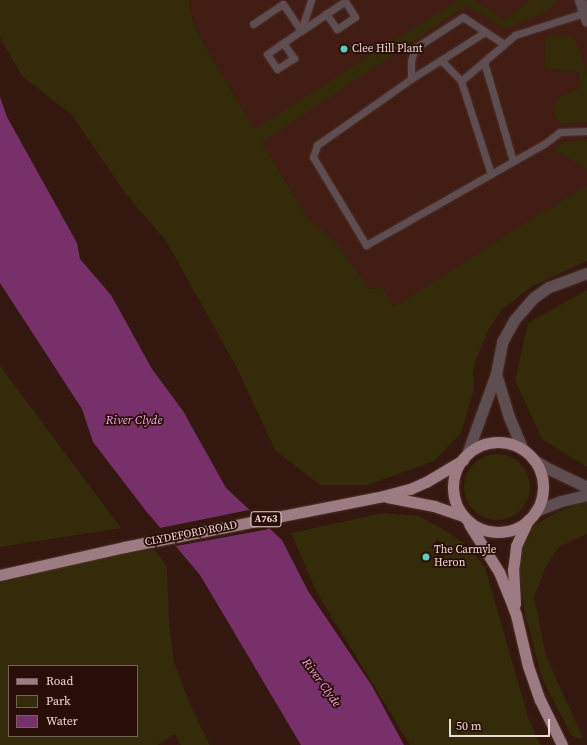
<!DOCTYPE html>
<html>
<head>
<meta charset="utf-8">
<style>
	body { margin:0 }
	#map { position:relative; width:587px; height:745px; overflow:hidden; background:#34170f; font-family:"Source Serif 4",serif }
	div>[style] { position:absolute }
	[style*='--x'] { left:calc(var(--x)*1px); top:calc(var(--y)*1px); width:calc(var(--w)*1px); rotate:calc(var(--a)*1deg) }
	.built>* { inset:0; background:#411d14 }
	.green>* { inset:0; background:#332b0a }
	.round { border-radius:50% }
	.water>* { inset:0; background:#78306a }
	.pier>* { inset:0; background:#34170f }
	.roads { filter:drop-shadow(0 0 1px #4e322b) drop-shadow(0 0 1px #4e322b) }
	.service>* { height:7px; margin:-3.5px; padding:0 3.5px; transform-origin:3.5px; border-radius:3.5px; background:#5e4e51 }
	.minor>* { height:11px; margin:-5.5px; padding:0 5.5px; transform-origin:5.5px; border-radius:5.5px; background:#5e4e51 }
	.tertiary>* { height:11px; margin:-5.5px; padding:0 5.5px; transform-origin:5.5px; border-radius:5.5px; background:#5e4e51 }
	.primary>* { height:11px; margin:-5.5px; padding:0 5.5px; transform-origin:5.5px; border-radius:5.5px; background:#9c7b82 }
	.primary>.ring { margin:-5.5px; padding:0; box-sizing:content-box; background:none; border:11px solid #9c7b82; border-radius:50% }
	.dots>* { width:11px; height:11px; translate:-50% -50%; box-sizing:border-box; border:2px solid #290d07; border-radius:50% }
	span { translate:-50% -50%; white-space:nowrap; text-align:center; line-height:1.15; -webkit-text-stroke:3.5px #290d07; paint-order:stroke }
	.shield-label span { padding:1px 3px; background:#290d07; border:1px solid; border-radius:3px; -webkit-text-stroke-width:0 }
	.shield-label { font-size:10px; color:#eed9d4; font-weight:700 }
	.poi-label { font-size:11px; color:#eed9d4 }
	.left { translate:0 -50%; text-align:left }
	.street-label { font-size:11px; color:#eed9d4 }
	.water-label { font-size:12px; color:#f7a6e4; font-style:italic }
	.legend { position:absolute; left:8px; top:665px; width:130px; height:72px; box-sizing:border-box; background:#290d07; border:1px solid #785f59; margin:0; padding:5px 7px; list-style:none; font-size:12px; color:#eed9d4 }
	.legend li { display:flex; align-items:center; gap:8px; height:20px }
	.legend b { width:20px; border:1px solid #785f59 }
	.scale { position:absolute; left:449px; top:719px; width:101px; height:18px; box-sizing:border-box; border:2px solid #eed9d4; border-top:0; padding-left:5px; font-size:12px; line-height:14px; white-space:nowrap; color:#eed9d4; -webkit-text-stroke:3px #290d07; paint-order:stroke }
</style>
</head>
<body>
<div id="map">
	<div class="built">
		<i style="clip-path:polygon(189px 0,587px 0,587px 224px,373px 323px,254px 130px,194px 25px)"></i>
	</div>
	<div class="green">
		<i style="clip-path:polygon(0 0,189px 0,194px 26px,254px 129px,458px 0,472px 0,496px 13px,503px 21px,530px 0,557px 0,554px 5px,545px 12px,510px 27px,503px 27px,467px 5px,262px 143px,310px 221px,337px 243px,369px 289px,382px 288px,394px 307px,524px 224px,587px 186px,587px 261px,531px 287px,501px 310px,488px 331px,476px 359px,473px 372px,474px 389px,461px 433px,434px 461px,368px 485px,320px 485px,275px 450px,236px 366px,166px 241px,126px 194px,71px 114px,22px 76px,0 38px)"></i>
		<i style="clip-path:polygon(556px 35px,570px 36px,576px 41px,587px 75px,587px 122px,561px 124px,555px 116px,554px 105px,559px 97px,580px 88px,579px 73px,544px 67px,546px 36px)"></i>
		<i style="clip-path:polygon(587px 140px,587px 169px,553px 149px,566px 141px)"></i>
		<i style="clip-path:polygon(587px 290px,587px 467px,542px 439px,515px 380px,528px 323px)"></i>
		<i style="clip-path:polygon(0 365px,9px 378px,121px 528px,0 547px)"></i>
		<i class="round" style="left:464px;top:454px;width:66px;height:66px"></i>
		<i style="clip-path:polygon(580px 503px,587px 503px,587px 534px,560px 546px,547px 564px,534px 597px,546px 656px,583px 738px,579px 739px,571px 735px,542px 678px,525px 614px,519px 570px,522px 544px,534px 525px,557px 512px)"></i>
		<i style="clip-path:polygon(383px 513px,419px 516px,446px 531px,468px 546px,485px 567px,529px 720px,541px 745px,410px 745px,317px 593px,291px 533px)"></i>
		<i style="clip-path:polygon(evenodd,153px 550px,158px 553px,167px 567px,169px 622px,174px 662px,189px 702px,210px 745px,181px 745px,175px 734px,157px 745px,0 745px,0 580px,89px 559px,153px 550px,9px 666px,137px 666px,137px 736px,9px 736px,9px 666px)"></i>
	</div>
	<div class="water">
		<i style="clip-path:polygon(0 97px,7px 117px,77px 243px,80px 259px,111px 295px,152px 369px,183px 411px,226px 488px,282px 540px,308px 591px,372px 686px,404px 745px,301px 745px,200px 575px,146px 511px,93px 442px,82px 409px,0 283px)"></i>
	</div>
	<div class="pier">
		<i style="clip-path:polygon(249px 510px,269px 529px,176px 546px,160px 528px)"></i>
	</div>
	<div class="roads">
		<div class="service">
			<i style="--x:253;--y:24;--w:36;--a:-34"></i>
			<i style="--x:283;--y:4;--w:32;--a:56"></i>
			<i style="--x:301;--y:31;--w:33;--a:-72"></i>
			<i style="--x:485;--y:32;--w:88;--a:147.6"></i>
			<i style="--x:411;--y:79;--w:115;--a:144.9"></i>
			<i style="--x:317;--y:145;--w:13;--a:108"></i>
			<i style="--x:313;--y:157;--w:103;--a:58.9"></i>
			<i style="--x:366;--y:245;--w:205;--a:-29.6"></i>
			<i style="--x:544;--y:144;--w:20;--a:-37"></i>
			<i style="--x:560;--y:132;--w:27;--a:-2"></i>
			<i style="--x:283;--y:43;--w:19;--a:54"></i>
			<i style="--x:294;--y:58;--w:20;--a:147"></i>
			<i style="--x:277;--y:69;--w:18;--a:-124"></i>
			<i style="--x:267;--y:54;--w:19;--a:-35"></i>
			<i style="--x:283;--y:43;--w:22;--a:-34"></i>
			<i style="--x:301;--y:31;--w:30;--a:-34"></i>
			<i style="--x:326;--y:14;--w:23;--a:-34"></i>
			<i style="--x:345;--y:1;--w:19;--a:58"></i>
			<i style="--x:355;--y:17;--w:22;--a:146"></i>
			<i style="--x:337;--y:29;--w:19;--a:-126"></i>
			<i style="--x:441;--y:60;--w:29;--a:46"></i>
			<i style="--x:484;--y:62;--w:103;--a:73.7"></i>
			<i style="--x:411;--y:79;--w:18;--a:-90"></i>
			<i style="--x:411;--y:61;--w:14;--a:-73"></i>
			<i style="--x:415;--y:48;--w:57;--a:-32.9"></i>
			<i style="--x:463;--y:17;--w:49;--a:33.4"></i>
			<i style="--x:491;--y:174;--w:98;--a:-107.9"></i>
			<i style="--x:461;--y:81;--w:71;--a:-40.4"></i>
			<i style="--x:515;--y:35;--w:72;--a:-17.7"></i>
		</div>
		<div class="minor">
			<i style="--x:580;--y:0;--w:22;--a:72"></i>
		</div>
		<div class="tertiary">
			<i style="--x:496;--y:374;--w:45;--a:73.2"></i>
			<i style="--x:509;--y:417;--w:36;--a:67"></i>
			<i style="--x:467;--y:454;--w:85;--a:-70.1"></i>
			<i style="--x:496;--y:374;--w:33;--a:-79"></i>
			<i style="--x:502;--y:342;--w:25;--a:-61"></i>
			<i style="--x:514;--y:320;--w:29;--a:-49"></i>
			<i style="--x:533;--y:298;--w:19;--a:-35"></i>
			<i style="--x:549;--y:287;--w:40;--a:-20.2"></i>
			<i style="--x:534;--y:460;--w:17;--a:31"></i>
			<i style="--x:549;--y:469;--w:42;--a:25.3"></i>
			<i style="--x:535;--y:511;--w:28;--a:-21"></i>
			<i style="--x:561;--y:501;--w:27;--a:-13"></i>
		</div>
		<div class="primary">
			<i class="ring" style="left:453px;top:442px;width:79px;height:79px"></i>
			<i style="--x:387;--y:497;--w:48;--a:10.8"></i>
			<i style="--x:434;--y:506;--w:31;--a:19"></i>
			<i style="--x:469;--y:524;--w:57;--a:58"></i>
			<i style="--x:499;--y:572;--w:24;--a:68"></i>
			<i style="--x:508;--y:594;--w:22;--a:69"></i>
			<i style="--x:516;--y:615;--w:52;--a:76.8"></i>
			<i style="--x:528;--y:666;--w:36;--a:71"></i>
			<i style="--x:540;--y:700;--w:50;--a:63.9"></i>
			<i style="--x:0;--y:575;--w:127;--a:-12.7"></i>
			<i style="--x:124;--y:547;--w:264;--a:-11.1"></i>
			<i style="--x:383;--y:496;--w:28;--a:-15"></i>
			<i style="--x:410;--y:489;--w:17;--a:-24"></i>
			<i style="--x:426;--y:482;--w:43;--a:-30.7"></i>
			<i style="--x:515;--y:604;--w:34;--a:-93"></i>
			<i style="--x:513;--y:570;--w:14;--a:-82"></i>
			<i style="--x:515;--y:556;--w:10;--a:-84"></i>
			<i style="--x:516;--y:546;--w:29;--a:-65"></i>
		</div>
	</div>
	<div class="dots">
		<i style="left:344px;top:49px;background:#57cec1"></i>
		<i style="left:426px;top:557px;background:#57cec1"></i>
	</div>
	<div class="shield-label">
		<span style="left:266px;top:519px">A763</span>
	</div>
	<div class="poi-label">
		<span class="left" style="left:352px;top:49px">Clee Hill Plant</span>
		<span class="left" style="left:434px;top:557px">The Carmyle<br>Heron</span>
	</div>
	<div class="street-label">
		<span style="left:191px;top:534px;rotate:-11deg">CLYDEFORD ROAD</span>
	</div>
	<div class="water-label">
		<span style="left:134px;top:421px">River Clyde</span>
		<span style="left:321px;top:683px;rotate:54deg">River Clyde</span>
	</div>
	<ul class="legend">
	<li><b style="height:5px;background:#9c7b82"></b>Road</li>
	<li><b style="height:11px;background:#332b0a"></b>Park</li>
	<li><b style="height:11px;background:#78306a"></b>Water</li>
	</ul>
	<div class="scale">50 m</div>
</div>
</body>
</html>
